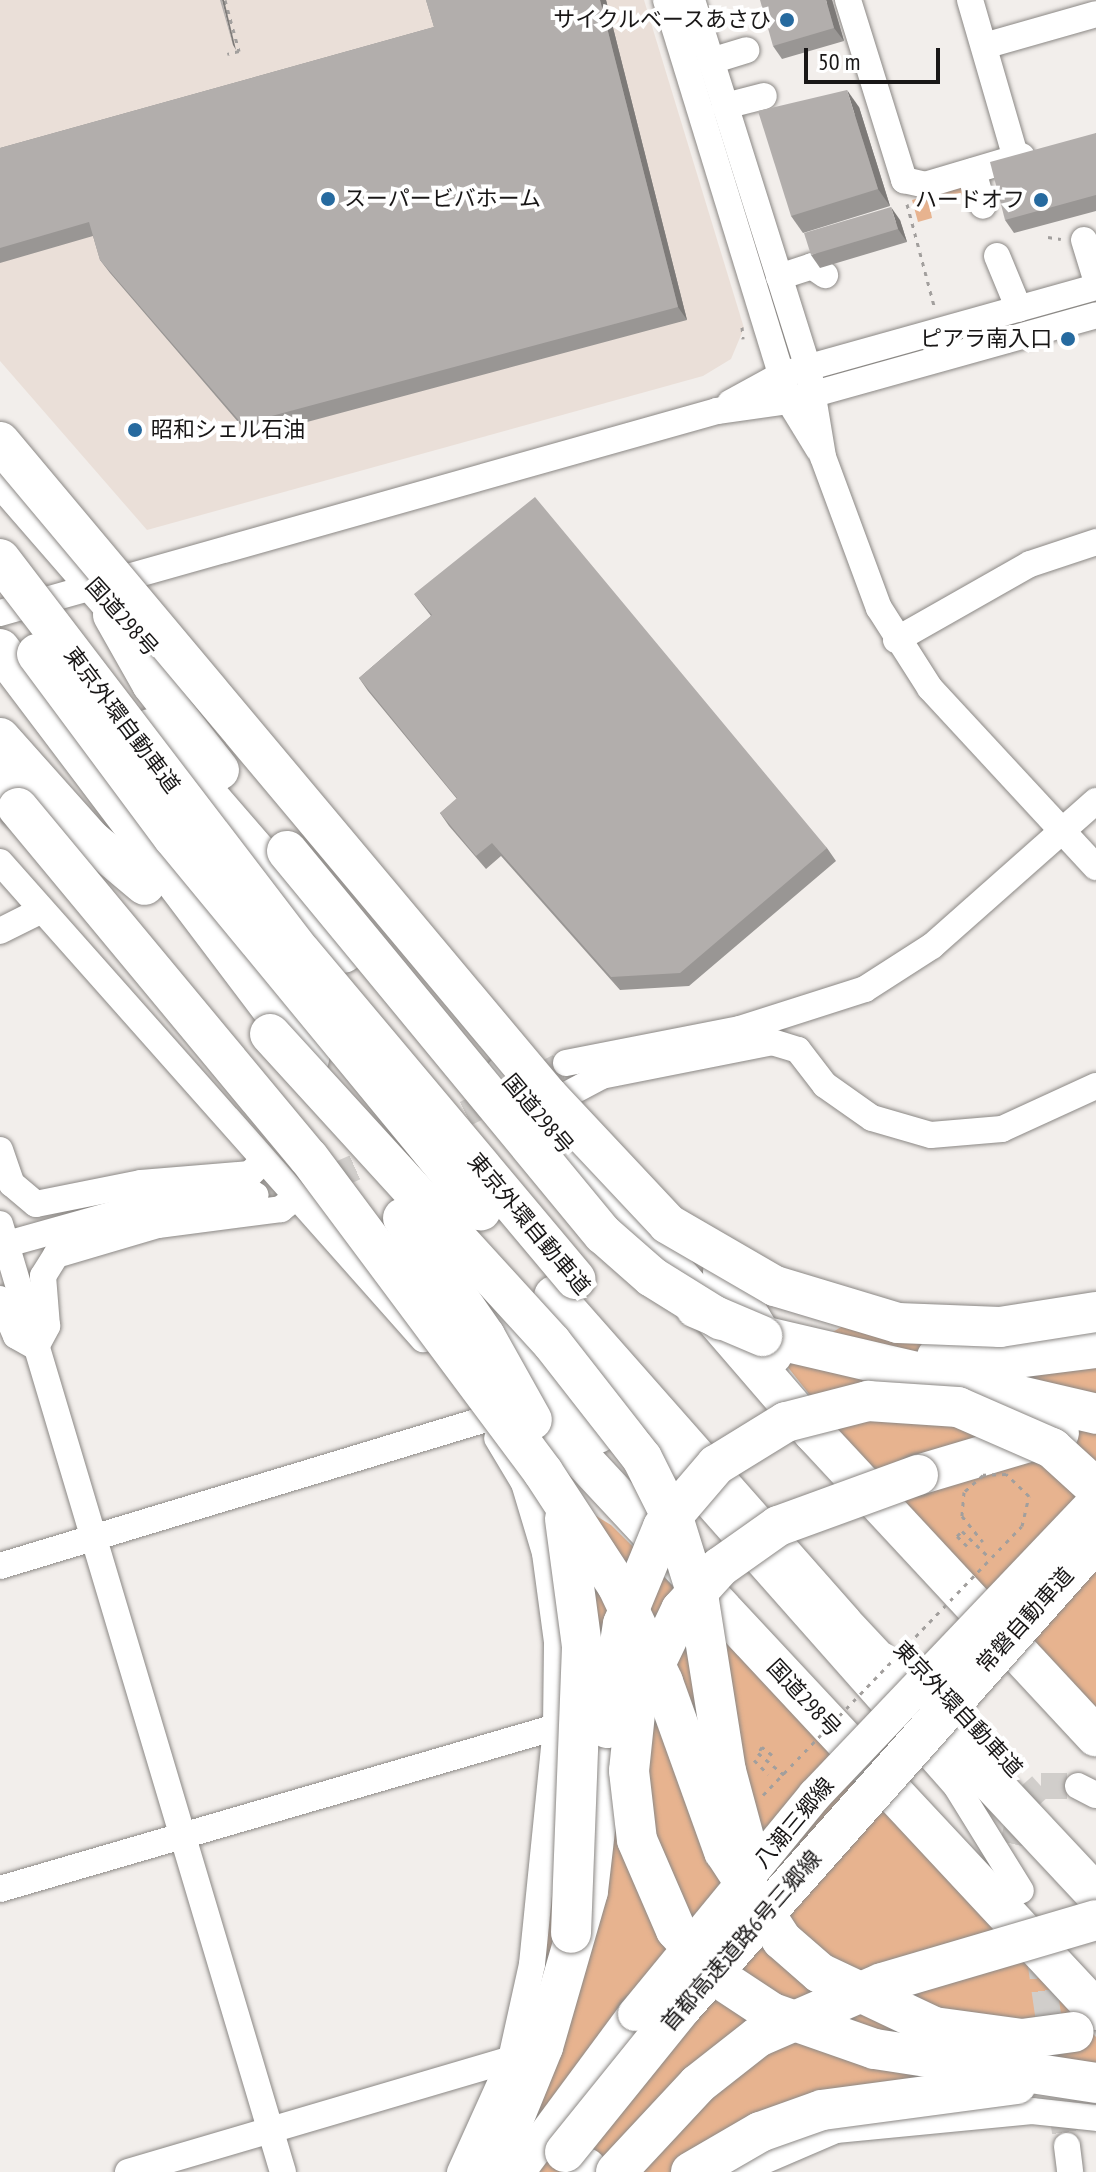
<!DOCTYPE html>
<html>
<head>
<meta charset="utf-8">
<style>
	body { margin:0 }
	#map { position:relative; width:1096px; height:2172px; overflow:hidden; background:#f2eeeb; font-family:"PT Sans Narrow","Noto Sans JP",sans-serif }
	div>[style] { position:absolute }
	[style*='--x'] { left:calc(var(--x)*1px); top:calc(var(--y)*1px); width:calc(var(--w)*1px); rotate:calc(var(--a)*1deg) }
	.built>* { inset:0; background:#eadfd8 }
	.green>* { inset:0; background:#e7b38f }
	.minor-tunnel>* { height:26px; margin-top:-13px; transform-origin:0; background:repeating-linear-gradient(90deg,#d1cecb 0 26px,transparent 0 39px) }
	.path>* { height:3px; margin-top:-1.5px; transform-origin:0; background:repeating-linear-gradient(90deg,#a29f9d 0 4px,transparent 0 10px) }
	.roads { filter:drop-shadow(0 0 2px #8b8885) drop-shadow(0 0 2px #8b8885) }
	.minor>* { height:26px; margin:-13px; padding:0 13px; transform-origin:13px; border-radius:13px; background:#fff }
	.major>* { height:34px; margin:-17px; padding:0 17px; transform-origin:17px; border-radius:17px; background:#fff }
	.highway>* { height:40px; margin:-20px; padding:0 20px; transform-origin:20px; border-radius:20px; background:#fff }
	.path-bridge>* { height:3px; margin-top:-1.5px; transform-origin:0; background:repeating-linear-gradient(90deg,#a29f9d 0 4px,transparent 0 10px) }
	.bridges { filter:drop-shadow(0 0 2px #8b8885) drop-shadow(0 0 2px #8b8885) }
	.major-bridge>* { height:34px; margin:-17px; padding:0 17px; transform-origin:17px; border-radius:17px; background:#fff }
	.highway-bridge>* { height:40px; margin:-20px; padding:0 20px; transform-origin:20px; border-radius:20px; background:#fff }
	.wall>* { inset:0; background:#999694 }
	.shaded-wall>* { inset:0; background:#7d7a78 }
	.building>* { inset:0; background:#b2aeac }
	.dots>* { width:22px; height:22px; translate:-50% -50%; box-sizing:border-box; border:4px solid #fff; border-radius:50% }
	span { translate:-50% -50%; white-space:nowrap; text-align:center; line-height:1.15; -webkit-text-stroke:8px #fff; paint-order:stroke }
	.poi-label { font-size:22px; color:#191717 }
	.right { translate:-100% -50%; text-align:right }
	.left { translate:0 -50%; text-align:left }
	.street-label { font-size:22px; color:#191717 }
	.scale { position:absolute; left:804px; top:48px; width:136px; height:36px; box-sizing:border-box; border:4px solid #191717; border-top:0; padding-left:10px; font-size:24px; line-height:28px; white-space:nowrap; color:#191717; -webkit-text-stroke:6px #fff; paint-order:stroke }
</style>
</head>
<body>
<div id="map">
	<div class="built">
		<i style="clip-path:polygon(0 0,644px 0,744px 328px,731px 359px,703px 376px,147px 530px,0 361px)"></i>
	</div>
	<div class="green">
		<i style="clip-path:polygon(968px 184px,974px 205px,966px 207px,961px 193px,929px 203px,932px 218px,918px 222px,912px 200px)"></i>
		<i style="clip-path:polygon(1096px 1295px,1096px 1713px,861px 1460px,783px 1361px,843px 1326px,1012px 1316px)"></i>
		<i style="clip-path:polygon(570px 1500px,611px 1525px,715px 1628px,933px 1861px,1096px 2037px,1096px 2066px,700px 2148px,670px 2172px,471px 2172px,513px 2079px)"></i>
	</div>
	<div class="minor-tunnel">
		<i style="--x:431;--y:1131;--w:151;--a:-26.7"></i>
		<i style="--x:256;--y:1195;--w:77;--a:-12.8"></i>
		<i style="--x:331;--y:1178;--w:67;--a:-23.9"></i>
		<i style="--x:1013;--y:1844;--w:43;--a:-76.6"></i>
		<i style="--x:1023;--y:1802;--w:24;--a:-42"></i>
		<i style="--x:1041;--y:1786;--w:37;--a:0"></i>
		<i style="--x:1039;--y:1952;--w:196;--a:81.8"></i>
	</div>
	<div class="path">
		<i style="--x:225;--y:0;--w:53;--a:74.6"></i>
		<i style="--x:239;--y:51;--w:12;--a:166"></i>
		<i style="--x:907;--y:204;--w:109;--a:75.1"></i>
		<i style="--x:1048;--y:237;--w:13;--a:9"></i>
		<i style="--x:742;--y:327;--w:12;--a:85"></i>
		<i style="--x:967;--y:1546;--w:14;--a:-135"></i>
		<i style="--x:957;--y:1536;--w:7;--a:-45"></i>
		<i style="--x:962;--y:1531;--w:35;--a:44"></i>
		<i style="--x:772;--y:1755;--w:13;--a:-141"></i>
		<i style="--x:762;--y:1747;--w:7;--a:124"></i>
		<i style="--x:758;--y:1753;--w:34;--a:40"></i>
	</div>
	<div class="roads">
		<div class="minor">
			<i style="--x:666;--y:0;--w:419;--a:72.9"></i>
			<i style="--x:789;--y:401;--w:57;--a:58.5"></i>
			<i style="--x:692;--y:0;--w:385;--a:72.5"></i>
			<i style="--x:808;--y:367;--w:91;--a:80.5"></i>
			<i style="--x:823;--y:457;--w:161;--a:69.7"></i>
			<i style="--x:879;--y:608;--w:95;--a:57.5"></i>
			<i style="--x:930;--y:688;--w:244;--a:47.2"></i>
			<i style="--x:848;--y:0;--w:189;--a:72.7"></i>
			<i style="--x:904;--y:180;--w:22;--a:13"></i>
			<i style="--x:925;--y:185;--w:101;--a:-16.6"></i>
			<i style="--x:970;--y:0;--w:165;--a:73.8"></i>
			<i style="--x:984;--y:46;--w:116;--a:-15.9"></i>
			<i style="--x:711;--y:61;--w:37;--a:-17"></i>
			<i style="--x:725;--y:106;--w:40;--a:-14.4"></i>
			<i style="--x:973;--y:171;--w:36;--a:74"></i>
			<i style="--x:1084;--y:240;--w:41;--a:72.9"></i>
			<i style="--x:997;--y:256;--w:57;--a:67.5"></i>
			<i style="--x:779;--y:277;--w:35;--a:-18"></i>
			<i style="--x:812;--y:266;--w:16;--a:35"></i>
			<i style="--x:730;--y:403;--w:58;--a:-28.8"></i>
			<i style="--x:781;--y:375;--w:327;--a:-15.6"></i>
			<i style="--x:0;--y:613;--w:745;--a:-15.73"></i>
			<i style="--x:717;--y:411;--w:73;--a:-7.9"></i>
			<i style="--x:789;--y:401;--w:319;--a:-15.6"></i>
			<i style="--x:896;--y:640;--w:154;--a:-29.6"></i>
			<i style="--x:1030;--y:564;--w:70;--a:-18.4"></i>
			<i style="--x:0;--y:862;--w:638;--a:48.43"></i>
			<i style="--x:0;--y:931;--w:45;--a:-26.6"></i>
			<i style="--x:566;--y:1063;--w:177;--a:-11.1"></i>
			<i style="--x:740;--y:1029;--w:131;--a:-17.7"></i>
			<i style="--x:865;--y:989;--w:80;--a:-32.7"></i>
			<i style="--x:932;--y:946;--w:219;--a:-41.5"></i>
			<i style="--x:566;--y:1095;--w:40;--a:-28"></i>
			<i style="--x:601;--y:1076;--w:174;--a:-11.2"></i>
			<i style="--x:772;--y:1042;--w:27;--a:17"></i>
			<i style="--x:798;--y:1050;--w:44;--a:52.4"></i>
			<i style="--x:825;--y:1085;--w:57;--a:35.1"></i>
			<i style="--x:872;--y:1118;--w:61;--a:16.1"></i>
			<i style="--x:931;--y:1135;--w:71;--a:-4.8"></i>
			<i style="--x:1002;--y:1129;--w:103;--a:-24.6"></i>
			<i style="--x:0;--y:1150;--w:36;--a:71"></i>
			<i style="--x:12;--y:1184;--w:31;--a:40"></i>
			<i style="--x:36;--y:1204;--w:107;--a:-11.3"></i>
			<i style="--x:141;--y:1183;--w:109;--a:-4.7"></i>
			<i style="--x:250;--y:1174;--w:17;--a:-45"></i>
			<i style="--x:0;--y:1224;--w:989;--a:73.38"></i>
			<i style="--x:0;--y:1246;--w:153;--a:-15.6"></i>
			<i style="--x:147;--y:1205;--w:109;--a:-5.2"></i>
			<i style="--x:0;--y:1299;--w:40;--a:66.6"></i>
			<i style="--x:16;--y:1336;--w:23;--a:29"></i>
			<i style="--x:36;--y:1347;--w:24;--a:-62"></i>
			<i style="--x:47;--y:1326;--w:50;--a:-94.6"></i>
			<i style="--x:43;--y:1276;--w:25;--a:-58"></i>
			<i style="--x:56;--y:1255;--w:106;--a:-16.4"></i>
			<i style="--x:158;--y:1225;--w:124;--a:-7.4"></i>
			<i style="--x:281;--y:1209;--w:19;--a:-39"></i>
			<i style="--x:635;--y:1441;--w:35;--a:29"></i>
			<i style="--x:666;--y:1458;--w:438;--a:48.5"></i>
			<i style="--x:956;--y:1786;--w:123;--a:58.2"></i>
			<i style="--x:0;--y:1566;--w:508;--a:-16.83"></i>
			<i style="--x:1078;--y:1786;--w:20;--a:27"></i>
			<i style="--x:0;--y:1889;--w:579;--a:-16.24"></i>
			<i style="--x:1067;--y:2146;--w:26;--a:83"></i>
			<i style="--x:128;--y:2172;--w:399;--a:-16.4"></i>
			<i style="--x:460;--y:2172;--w:124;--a:-65.7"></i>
			<i style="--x:511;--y:2059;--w:97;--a:-77.5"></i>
			<i style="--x:532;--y:1964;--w:238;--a:-84.2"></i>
			<i style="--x:556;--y:1727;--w:85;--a:-89.3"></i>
			<i style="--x:557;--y:1642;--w:90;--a:-97.7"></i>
			<i style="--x:545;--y:1553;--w:73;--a:-106.7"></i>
			<i style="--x:524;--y:1483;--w:52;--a:-121"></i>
			<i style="--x:738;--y:2172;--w:107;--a:-23.2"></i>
			<i style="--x:836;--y:2130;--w:197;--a:-5.5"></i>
			<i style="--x:1032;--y:2111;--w:64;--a:6.2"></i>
		</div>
		<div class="major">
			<i style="--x:518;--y:2172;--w:197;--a:-53.5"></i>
		</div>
		<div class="highway">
			<i style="--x:0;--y:475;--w:212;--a:49"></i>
			<i style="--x:113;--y:615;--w:79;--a:60.5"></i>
			<i style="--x:152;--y:684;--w:109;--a:52.1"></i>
			<i style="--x:0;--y:649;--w:513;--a:52.93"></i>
			<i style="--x:150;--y:729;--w:296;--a:49.1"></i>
			<i style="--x:0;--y:738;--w:137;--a:48.3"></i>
			<i style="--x:91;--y:840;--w:70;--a:39.8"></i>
			<i style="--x:0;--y:785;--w:29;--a:52"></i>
			<i style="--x:505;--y:1075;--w:473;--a:49.2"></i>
			<i style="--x:814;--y:1433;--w:414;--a:47.1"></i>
			<i style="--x:723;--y:1272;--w:96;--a:59.1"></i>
			<i style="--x:554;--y:1296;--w:436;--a:48.6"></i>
			<i style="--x:842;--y:1623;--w:371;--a:46.9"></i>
			<i style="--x:500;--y:1310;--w:157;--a:51.7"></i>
			<i style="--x:762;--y:1336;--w:343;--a:13.1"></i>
			<i style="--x:937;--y:1357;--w:80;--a:0.7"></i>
			<i style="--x:1017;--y:1358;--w:80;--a:-7.2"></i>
			<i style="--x:512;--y:1384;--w:856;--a:46.99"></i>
			<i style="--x:918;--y:1475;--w:147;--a:-16.6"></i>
			<i style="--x:492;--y:2172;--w:135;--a:-67.8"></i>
			<i style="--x:543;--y:2047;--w:162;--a:-73.9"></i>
			<i style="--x:588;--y:1891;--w:164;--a:-83.4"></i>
			<i style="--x:583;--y:2172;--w:5;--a:-53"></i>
		</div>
	</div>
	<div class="path-bridge">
		<i style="--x:754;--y:1760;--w:20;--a:45"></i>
		<i style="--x:763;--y:1795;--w:373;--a:-46.1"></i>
		<i style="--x:1022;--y:1526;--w:31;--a:-77"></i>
		<i style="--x:1029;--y:1496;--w:32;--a:-136"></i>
		<i style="--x:1006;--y:1474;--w:23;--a:178"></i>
		<i style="--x:983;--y:1475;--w:25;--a:138"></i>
		<i style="--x:964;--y:1492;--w:24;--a:95"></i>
		<i style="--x:962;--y:1516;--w:33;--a:51"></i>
	</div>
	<div class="bridges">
		<div class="major-bridge">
			<i style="--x:635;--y:2014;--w:283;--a:-50.6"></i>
			<i style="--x:815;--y:1795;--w:407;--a:-46.4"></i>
		</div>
		<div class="highway-bridge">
			<i style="--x:0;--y:442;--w:853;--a:50.04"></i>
			<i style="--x:548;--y:1096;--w:175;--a:46.8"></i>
			<i style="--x:668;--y:1224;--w:124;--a:30.1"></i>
			<i style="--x:775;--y:1286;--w:128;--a:16.7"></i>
			<i style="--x:898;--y:1323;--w:102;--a:2.2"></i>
			<i style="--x:1000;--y:1327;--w:97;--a:-8.9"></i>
			<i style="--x:0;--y:559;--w:495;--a:52.6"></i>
			<i style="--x:301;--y:952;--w:427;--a:50"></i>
			<i style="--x:37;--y:654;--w:228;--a:53.4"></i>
			<i style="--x:173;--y:837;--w:484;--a:50.5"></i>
			<i style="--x:18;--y:808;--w:455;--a:50.3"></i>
			<i style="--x:309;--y:1158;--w:392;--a:53.3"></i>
			<i style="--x:543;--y:1472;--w:135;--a:56.8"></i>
			<i style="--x:617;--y:1585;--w:107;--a:64.6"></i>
			<i style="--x:663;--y:1682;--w:180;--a:70.2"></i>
			<i style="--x:724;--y:1851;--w:106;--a:56.9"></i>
			<i style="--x:782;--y:1940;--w:50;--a:41"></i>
			<i style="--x:820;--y:1973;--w:126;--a:25.3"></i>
			<i style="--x:934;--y:2027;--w:89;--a:7.8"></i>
			<i style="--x:1022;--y:2039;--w:52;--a:-7.7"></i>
			<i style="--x:287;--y:851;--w:497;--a:50.5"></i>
			<i style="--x:603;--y:1234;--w:65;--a:41.3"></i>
			<i style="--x:652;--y:1277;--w:81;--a:31.9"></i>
			<i style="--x:270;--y:1034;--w:418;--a:47.6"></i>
			<i style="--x:552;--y:1343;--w:146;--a:52"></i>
			<i style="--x:642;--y:1458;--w:74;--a:63.4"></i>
			<i style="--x:675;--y:1524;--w:81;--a:72.7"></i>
			<i style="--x:699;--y:1601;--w:172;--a:81"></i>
			<i style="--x:726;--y:1771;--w:81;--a:74.9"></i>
			<i style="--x:403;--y:1218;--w:144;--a:55.2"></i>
			<i style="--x:485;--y:1336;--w:96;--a:60.8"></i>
			<i style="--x:696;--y:1308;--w:72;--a:23"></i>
			<i style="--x:918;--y:1475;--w:149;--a:160"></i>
			<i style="--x:778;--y:1526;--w:71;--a:144.7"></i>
			<i style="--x:720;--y:1567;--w:58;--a:132.2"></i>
			<i style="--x:681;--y:1610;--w:104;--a:115.6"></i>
			<i style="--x:636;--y:1704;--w:67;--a:96"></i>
			<i style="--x:629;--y:1771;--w:69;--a:83.4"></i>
			<i style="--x:637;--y:1840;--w:98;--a:66.6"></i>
			<i style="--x:676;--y:1930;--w:64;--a:48.1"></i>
			<i style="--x:719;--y:1978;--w:64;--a:33.4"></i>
			<i style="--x:772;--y:2013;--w:109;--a:19.3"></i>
			<i style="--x:875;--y:2049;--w:224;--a:8.7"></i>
			<i style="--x:565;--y:1519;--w:129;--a:82.4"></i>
			<i style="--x:582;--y:1647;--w:286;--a:92.2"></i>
			<i style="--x:607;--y:1728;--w:105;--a:-81.3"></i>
			<i style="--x:623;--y:1624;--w:105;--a:-67.6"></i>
			<i style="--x:663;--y:1527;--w:82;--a:-49.5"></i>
			<i style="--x:716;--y:1465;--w:82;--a:-31.6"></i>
			<i style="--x:786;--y:1422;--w:85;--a:-14.4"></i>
			<i style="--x:868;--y:1401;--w:90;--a:3.8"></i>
			<i style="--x:958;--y:1407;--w:103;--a:23.6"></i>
			<i style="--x:1052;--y:1448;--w:59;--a:42.3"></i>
			<i style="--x:565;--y:2152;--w:186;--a:-51.1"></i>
			<i style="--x:682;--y:2007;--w:623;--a:-48.38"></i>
			<i style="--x:616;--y:2172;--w:120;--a:-47"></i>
			<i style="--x:698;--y:2084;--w:76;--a:-38.1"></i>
			<i style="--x:758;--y:2037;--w:135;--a:-23.5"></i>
			<i style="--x:882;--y:1983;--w:223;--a:-16.4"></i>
			<i style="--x:691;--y:2172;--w:80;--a:-30.1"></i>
			<i style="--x:760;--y:2132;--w:66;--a:-19.5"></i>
			<i style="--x:822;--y:2110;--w:196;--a:-7.6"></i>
		</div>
	</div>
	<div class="wall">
		<i style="clip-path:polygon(426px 0,606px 0,687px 320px,251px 437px,110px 273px,100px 260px,93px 236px,0 263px,0 148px,434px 27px)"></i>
		<i style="clip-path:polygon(832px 0,844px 41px,782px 59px,773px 46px)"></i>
		<i style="clip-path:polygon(859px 107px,890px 206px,803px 233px,791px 216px)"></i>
		<i style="clip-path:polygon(1096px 133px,1096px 211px,1014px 233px,1005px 220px)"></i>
		<i style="clip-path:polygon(900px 220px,907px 242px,820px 268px,811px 255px)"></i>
		<i style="clip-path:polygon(414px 594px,827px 848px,836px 861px,689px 986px,620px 990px,501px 856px,486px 869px,449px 826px,440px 813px,457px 799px,368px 691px,359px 678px,431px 616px)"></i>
	</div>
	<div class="shaded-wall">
		<i style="clip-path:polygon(222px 0,224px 0,236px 50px,233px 45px)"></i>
		<i style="clip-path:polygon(600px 0,606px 0,687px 320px,678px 307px)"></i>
		<i style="clip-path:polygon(826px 0,832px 0,844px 41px,834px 28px)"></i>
		<i style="clip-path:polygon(847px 90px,859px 107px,890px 206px,878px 189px)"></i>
		<i style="clip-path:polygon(891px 207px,900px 220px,907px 242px,898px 229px)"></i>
	</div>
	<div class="building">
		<i style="clip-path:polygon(220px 0,222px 0,233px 45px)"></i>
		<i style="clip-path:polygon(426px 0,600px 0,678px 307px,242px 424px,100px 260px,89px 222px,0 248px,0 148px,434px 27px)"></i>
		<i style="clip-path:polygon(760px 0,826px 0,834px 28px,773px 46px)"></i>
		<i style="clip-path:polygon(847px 90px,878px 189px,791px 216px,758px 111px)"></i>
		<i style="clip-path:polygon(1096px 133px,1096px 195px,1005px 220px,990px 162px)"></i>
		<i style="clip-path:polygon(891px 207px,898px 229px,811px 255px,804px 233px)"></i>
		<i style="clip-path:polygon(535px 497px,827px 848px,680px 973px,611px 977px,492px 843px,476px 856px,440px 813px,457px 798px,359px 678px,432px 615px,414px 594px)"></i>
	</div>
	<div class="dots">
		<i style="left:787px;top:20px;background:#266a9f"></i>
		<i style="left:328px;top:199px;background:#266a9f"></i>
		<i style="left:1041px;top:200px;background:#266a9f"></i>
		<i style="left:1068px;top:339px;background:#266a9f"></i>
		<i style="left:135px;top:430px;background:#266a9f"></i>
	</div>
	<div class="poi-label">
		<span class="right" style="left:771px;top:20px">サイクルベースあさひ</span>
		<span class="left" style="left:344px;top:199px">スーパービバホーム</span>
		<span class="right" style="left:1025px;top:200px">ハードオフ</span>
		<span class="right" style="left:1052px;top:339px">ピアラ南入口</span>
		<span class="left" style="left:151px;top:430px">昭和シェル石油</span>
	</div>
	<div class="street-label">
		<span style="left:122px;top:617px;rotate:48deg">国道298号</span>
		<span style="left:122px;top:720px;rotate:53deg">東京外環自動車道</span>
		<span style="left:538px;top:1114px;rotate:50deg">国道298号</span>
		<span style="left:529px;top:1224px;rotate:50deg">東京外環自動車道</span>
		<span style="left:1025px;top:1620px;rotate:-48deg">常磐自動車道</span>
		<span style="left:804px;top:1698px;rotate:47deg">国道298号</span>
		<span style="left:958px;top:1709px;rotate:47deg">東京外環自動車道</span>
		<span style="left:794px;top:1823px;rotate:-50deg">八潮三郷線</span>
		<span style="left:741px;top:1941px;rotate:-49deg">首都高速道路6号三郷線</span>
	</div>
	<div class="scale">50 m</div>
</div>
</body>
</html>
